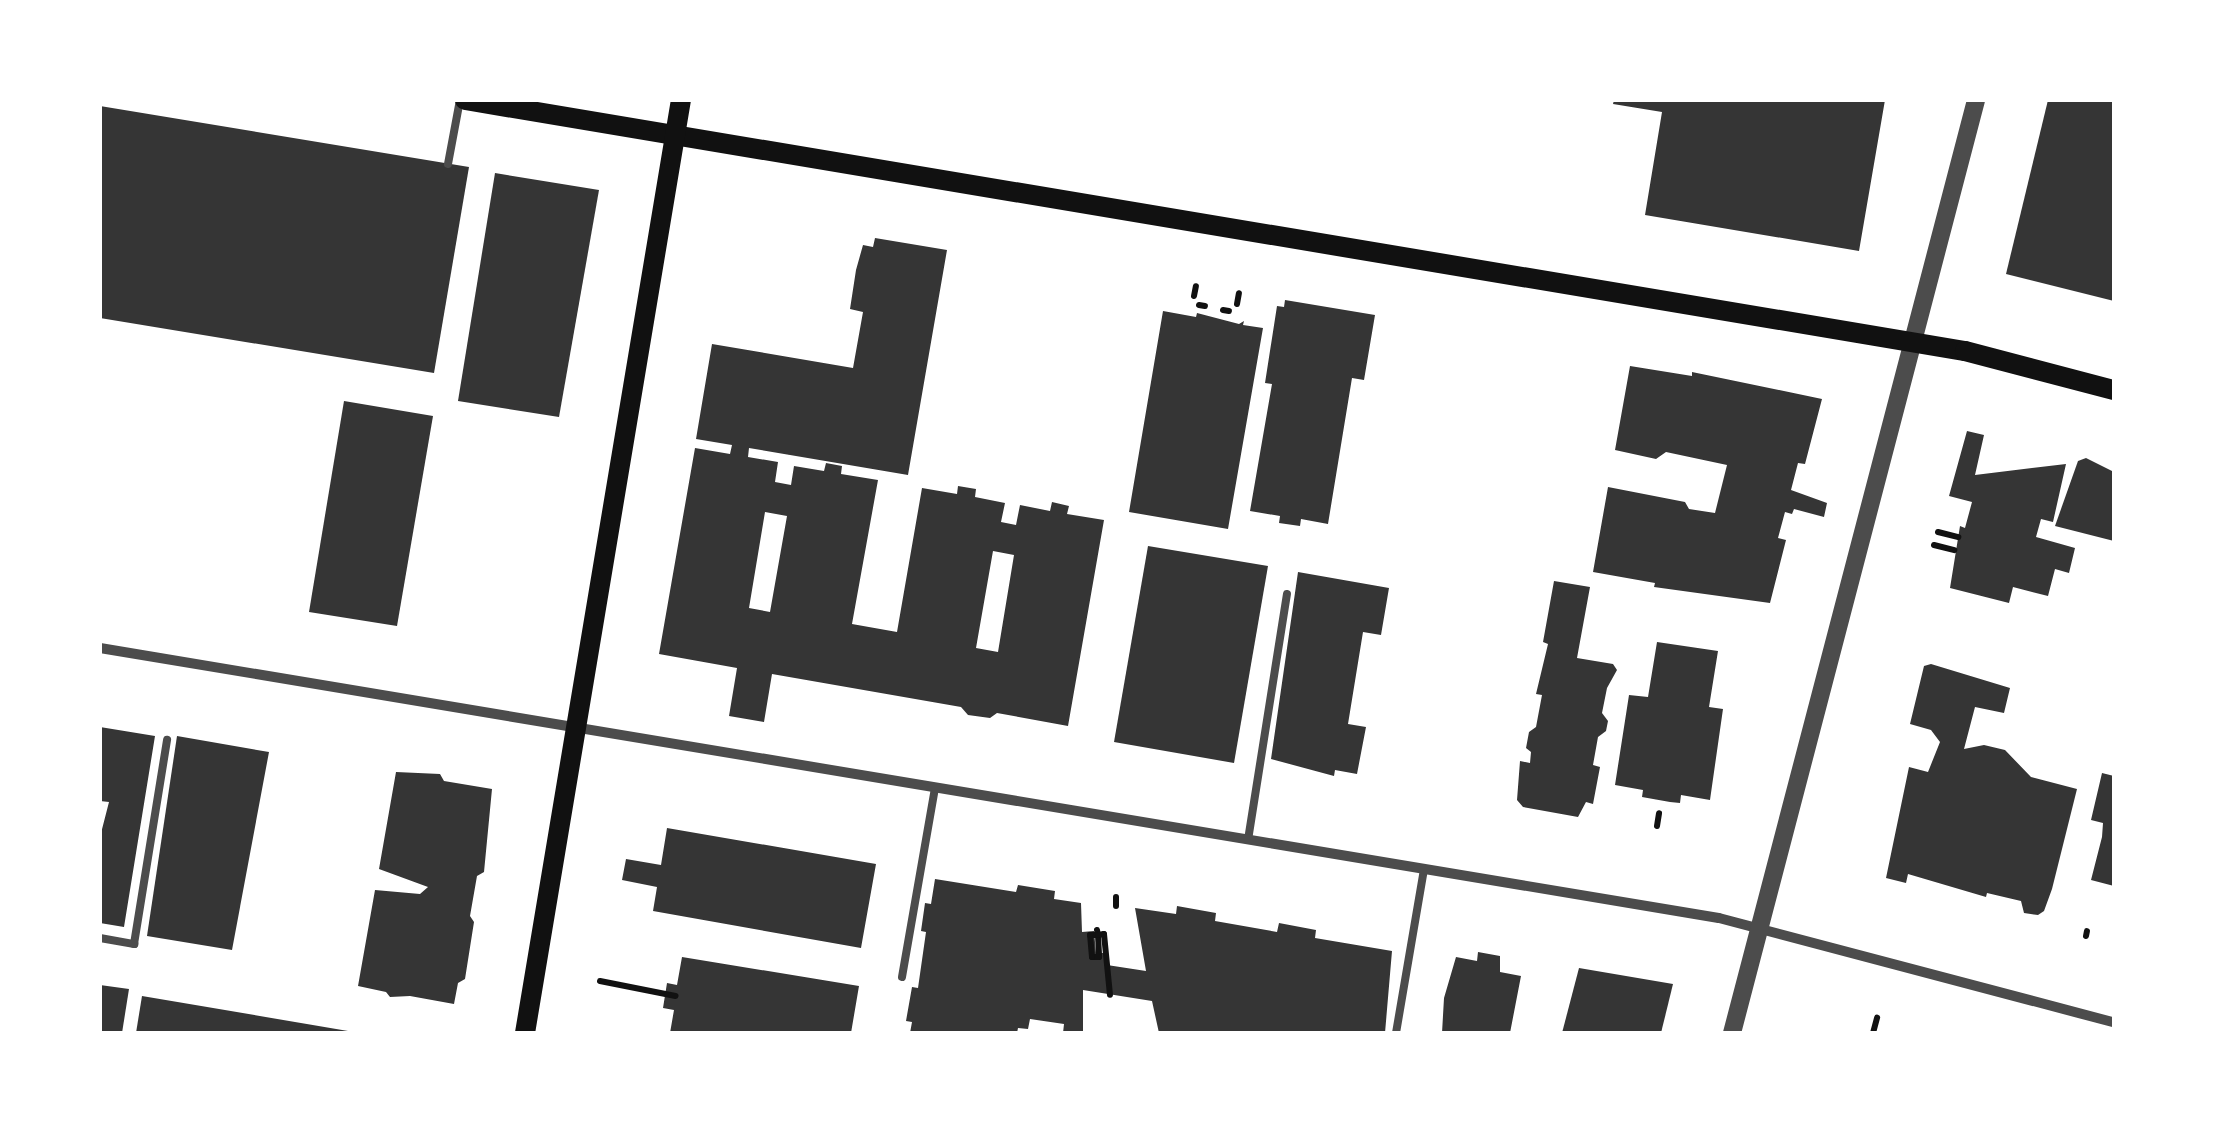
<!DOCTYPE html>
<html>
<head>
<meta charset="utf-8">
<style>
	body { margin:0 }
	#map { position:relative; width:2214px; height:1133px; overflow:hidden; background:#fff; font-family:"DejaVu Sans",sans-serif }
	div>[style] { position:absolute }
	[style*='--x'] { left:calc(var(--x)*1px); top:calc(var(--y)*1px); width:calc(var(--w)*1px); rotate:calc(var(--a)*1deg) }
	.building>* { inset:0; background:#353535 }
	.path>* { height:6px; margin:-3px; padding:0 3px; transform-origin:3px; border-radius:3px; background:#111 }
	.service>* { height:8px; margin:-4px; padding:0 4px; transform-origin:4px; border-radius:4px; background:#4c4c4c }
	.minor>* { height:10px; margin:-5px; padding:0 5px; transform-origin:5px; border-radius:5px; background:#4c4c4c }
	.tertiary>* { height:18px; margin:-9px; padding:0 9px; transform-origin:9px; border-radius:9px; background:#4c4c4c }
	.secondary>* { height:20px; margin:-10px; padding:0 10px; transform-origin:10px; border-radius:10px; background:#111 }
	span { translate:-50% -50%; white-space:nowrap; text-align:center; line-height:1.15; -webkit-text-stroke:9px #fff; paint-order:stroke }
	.frame { position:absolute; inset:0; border:102px solid #fff; pointer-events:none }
</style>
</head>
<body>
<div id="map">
	<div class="building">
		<i style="clip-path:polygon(1614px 100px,1885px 100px,1859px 251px,1645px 215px,1662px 112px,1613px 104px)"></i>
		<i style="clip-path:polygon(2048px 100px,2114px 100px,2114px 301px,2006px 274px)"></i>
		<i style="clip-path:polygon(100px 106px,469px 167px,434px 373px,100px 318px)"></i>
		<i style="clip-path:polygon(495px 173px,599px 190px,559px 417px,458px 401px)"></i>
		<i style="clip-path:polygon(evenodd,875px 238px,947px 250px,908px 475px,749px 448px,748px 457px,778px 462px,775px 482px,791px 485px,794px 466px,824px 471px,826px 463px,842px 466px,841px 474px,878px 480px,852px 624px,897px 632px,922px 488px,957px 494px,958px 486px,976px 489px,975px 497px,1005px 503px,1001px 522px,1016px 525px,1020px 505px,1050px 511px,1052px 502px,1069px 506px,1067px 514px,1104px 520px,1068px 726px,997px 713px,990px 718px,968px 715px,961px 707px,772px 674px,764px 722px,729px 716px,737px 668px,659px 654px,695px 448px,730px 454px,732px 445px,696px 439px,712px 344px,853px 368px,863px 312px,850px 309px,856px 270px,863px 245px,873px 247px,875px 238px,765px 512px,787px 516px,770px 612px,749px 608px,765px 512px,875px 238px,993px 551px,1014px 555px,998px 652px,976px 648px,993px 551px)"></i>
		<i style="clip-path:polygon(1285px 300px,1375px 315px,1364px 380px,1352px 378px,1328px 524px,1301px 519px,1300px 526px,1279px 523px,1280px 516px,1250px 511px,1272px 384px,1265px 383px,1277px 306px,1284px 307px)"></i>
		<i style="clip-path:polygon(1163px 311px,1196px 317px,1197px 313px,1239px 324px,1244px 321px,1243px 325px,1263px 328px,1228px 529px,1129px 512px)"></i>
		<i style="clip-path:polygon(1630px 366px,1692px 376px,1692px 372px,1822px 399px,1805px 464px,1798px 463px,1791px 490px,1827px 503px,1824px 517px,1794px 509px,1792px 514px,1785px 512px,1778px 538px,1786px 540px,1770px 603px,1654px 587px,1655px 583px,1593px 572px,1608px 487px,1685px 502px,1689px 509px,1715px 513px,1727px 465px,1666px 452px,1656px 459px,1615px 450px)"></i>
		<i style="clip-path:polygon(344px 401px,433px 416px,397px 626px,309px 612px)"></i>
		<i style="clip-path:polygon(1967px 431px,1984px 435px,1975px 475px,2066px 464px,2053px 522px,2041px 519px,2036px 537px,2075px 548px,2069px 573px,2055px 569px,2048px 596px,2013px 587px,2009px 603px,1950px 588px,1960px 526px,1965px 528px,1972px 502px,1949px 496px)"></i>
		<i style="clip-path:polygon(2086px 458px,2114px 472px,2114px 541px,2055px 526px,2078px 461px)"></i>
		<i style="clip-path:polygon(1148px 546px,1268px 566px,1234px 763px,1114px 742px)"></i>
		<i style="clip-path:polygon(1298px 572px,1389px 588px,1381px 635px,1363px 632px,1348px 724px,1366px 727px,1357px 774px,1335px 770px,1334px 776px,1271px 759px)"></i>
		<i style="clip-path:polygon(1554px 581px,1590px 587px,1577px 658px,1613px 664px,1617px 670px,1607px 688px,1602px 713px,1608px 721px,1606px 731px,1598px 737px,1593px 765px,1600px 767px,1593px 804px,1586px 802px,1578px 817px,1523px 807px,1517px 800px,1520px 761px,1530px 763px,1531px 752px,1526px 748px,1529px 732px,1536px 727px,1542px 695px,1536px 694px,1548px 644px,1543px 642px)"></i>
		<i style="clip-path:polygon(1657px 642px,1718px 651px,1709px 707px,1723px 709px,1710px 800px,1681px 795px,1680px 803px,1670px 802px,1642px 797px,1643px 790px,1615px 785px,1629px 695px,1648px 697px)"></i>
		<i style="clip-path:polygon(1931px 664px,2010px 688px,2004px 713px,1975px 707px,1964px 749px,1984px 745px,2005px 750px,2031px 777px,2077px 789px,2052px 889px,2044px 911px,2038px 915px,2024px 913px,2021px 901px,1987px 893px,1986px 897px,1908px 874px,1906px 883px,1886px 878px,1909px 767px,1928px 772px,1940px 742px,1931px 730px,1910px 724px,1924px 666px)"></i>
		<i style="clip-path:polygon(100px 727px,155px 736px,124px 927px,100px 923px,100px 837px,109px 802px,100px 801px)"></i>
		<i style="clip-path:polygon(177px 736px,269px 752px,232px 950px,147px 936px)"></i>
		<i style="clip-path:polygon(396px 772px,440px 774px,444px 781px,492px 789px,484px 872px,477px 876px,470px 916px,474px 922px,465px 979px,458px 983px,454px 1004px,410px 996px,390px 997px,386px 992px,358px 986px,375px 890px,420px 894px,428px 887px,379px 869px)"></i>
		<i style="clip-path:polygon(2102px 773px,2114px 776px,2114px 886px,2091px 880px,2102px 837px,2103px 823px,2091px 820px)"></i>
		<i style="clip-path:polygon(667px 828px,876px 864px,861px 948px,653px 911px,657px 887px,622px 880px,626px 859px,661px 865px)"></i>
		<i style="clip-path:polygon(935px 879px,1016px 892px,1018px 885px,1055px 891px,1054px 899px,1081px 903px,1082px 932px,1094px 931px,1096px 953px,1105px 953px,1107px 965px,1146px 971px,1135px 908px,1176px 914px,1177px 906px,1216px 913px,1215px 921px,1277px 932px,1279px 923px,1316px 930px,1315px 938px,1392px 951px,1385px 1033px,1159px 1033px,1152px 1001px,1083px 990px,1083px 1033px,1063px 1033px,1064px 1024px,1030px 1019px,1028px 1029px,1018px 1028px,1017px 1033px,910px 1033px,912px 1022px,906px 1021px,912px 987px,918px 988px,926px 932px,921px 931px,925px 903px,931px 904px)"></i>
		<i style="clip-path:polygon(1478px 952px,1500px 956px,1500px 972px,1521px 976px,1510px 1033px,1442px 1033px,1444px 998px,1456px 957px,1477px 961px)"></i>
		<i style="clip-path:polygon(682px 957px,859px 986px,851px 1033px,670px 1033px,674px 1010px,663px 1008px,667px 983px,677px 985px)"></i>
		<i style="clip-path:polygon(1579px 968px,1673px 984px,1661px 1033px,1562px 1033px)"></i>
		<i style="clip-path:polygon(100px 985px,129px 989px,122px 1033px,100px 1033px)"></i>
		<i style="clip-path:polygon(142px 996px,348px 1031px,348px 1033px,136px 1033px)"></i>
	</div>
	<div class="path">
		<i style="--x:1194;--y:296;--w:10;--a:-79"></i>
		<i style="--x:1237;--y:304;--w:11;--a:-80"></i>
		<i style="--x:1199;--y:305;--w:6;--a:9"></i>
		<i style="--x:1223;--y:310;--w:6;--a:9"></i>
		<i style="--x:1938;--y:532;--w:21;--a:14"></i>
		<i style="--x:1934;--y:545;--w:21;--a:14"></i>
		<i style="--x:1657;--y:826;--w:13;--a:-81"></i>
		<i style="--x:1116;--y:906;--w:9;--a:-90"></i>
		<i style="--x:1097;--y:930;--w:5;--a:79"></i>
		<i style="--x:1098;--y:935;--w:22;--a:87"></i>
		<i style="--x:1099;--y:957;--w:7;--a:180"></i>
		<i style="--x:1092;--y:957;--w:22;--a:-95"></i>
		<i style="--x:1090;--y:935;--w:8;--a:0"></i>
		<i style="--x:1098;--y:935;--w:6;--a:-9"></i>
		<i style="--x:1104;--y:934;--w:61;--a:84.4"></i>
		<i style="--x:2086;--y:936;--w:5;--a:-79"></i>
		<i style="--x:600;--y:981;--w:77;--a:11.2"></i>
		<i style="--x:1873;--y:1033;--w:16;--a:-75"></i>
	</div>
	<div class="service">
		<i style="--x:448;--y:164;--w:65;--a:-79.4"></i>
		<i style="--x:1248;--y:840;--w:249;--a:-81"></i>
		<i style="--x:100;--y:938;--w:35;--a:10"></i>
		<i style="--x:134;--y:944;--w:207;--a:-80.8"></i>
		<i style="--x:902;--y:977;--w:192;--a:-80.1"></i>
		<i style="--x:1396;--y:1033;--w:166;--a:-80.3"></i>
	</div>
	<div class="minor">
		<i style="--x:100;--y:648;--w:1641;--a:9.47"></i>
		<i style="--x:1719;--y:918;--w:408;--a:14.8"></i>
	</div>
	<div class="tertiary">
		<i style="--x:1732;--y:1033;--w:964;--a:-75.34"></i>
	</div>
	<div class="secondary">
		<i style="--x:465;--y:100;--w:1521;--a:9.5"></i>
		<i style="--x:1965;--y:351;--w:154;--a:14.7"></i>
		<i style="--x:525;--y:1033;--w:946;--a:-80.51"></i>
	</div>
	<div class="frame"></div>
</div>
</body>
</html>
